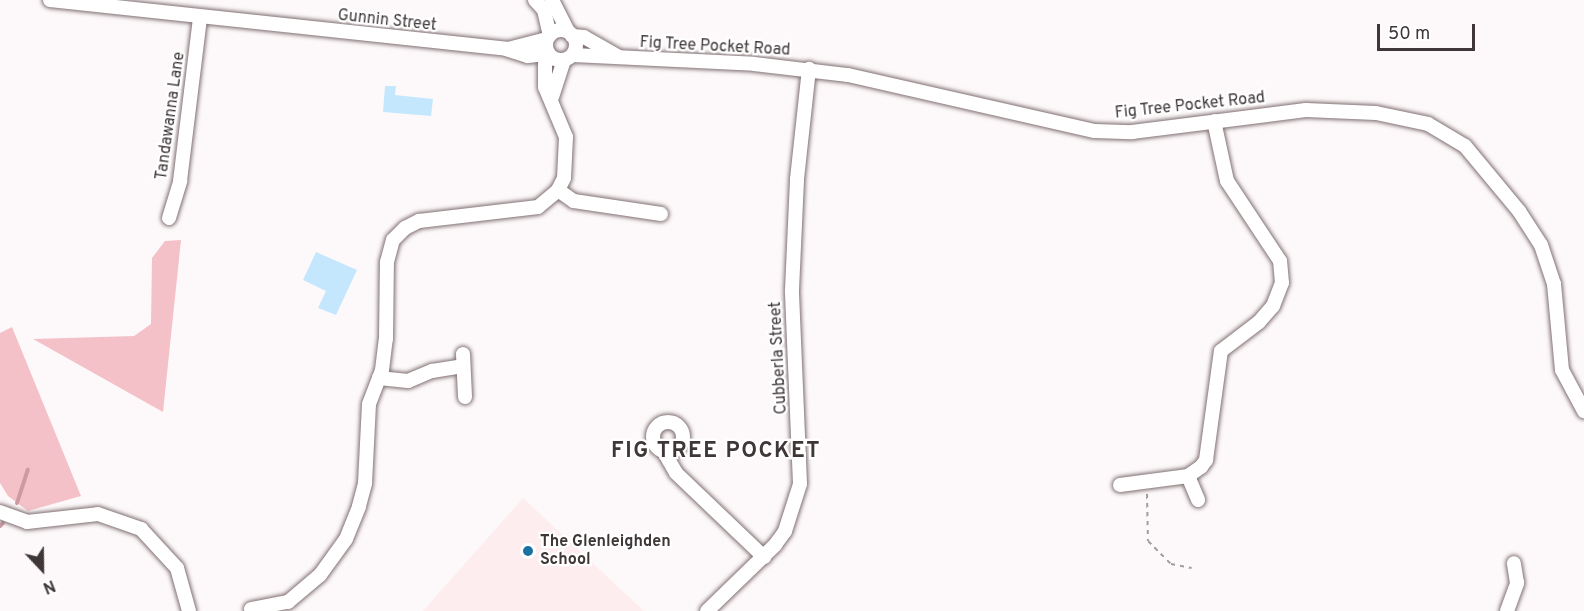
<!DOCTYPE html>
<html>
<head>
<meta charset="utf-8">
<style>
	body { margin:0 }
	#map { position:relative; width:1584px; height:611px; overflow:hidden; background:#fdf9fa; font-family:Overpass,sans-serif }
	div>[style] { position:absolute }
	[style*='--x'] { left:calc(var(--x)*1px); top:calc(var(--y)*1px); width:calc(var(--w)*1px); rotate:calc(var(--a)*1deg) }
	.built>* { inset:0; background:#feedef }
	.green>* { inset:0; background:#f4c1c8 }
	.stream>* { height:4px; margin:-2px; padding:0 2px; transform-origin:2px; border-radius:2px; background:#cc9aa1 }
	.building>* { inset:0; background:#c5e7fe }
	.path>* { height:2px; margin-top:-1px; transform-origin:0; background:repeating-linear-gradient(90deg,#a29c9d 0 4.5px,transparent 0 9px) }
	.roads { filter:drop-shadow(0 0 2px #817072) drop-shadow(0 0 2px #817072) }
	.minor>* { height:14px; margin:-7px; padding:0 7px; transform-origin:7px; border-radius:7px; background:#fff }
	.minor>.ring { margin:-7px; padding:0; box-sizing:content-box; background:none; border:14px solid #fff; border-radius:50% }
	.dots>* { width:16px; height:16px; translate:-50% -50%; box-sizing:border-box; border:3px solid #fff; border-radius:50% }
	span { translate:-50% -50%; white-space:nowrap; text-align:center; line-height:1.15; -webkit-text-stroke:4.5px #fff; paint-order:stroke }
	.street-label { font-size:16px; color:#3e3637 }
	.poi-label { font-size:16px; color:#3e3637; font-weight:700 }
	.left { translate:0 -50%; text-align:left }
	.district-label { font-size:22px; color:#3e3637; font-weight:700; letter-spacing:1.5px }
	.north { position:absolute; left:12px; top:539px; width:60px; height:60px; -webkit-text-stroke:4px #fff; paint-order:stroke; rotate:158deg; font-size:16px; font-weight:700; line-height:24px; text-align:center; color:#3e3637 }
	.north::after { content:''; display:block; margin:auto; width:21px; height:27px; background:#3e3637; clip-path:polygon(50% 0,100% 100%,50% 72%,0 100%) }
	.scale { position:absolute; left:1377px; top:24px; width:98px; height:27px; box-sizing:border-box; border:3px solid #3e3637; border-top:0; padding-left:8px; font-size:18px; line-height:21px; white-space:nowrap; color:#3e3637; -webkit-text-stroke:4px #fff; paint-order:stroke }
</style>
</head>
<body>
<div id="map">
	<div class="built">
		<i style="clip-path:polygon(523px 498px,644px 611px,423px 611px)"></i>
	</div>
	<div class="green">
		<i style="clip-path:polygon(181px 240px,163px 412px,33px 339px,134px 336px,151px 324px,152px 258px,165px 241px)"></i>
		<i style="clip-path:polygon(12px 327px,81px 496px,28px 511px,8px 496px,0 483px,0 333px)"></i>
	</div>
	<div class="stream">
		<i style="--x:17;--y:503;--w:35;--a:-72"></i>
		<i style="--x:0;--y:526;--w:4;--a:-45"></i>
	</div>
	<div class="building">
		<i style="clip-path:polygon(385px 86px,396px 86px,395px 95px,433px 99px,431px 116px,383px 112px)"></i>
		<i style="clip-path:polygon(316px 252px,357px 270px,336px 315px,318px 308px,326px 291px,303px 280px)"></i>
	</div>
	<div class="path">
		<i style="--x:1147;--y:494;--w:47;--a:88.8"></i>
		<i style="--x:1148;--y:541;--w:33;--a:45"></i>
		<i style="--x:1171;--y:564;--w:21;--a:11"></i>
	</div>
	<div class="roads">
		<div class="minor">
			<i style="--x:50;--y:0;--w:459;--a:6.1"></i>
			<i style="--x:506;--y:49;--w:23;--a:18"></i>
			<i style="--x:528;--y:56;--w:20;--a:-6"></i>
			<i style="--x:535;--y:0;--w:13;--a:48"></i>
			<i style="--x:544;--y:10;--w:26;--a:77"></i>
			<i style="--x:552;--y:0;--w:36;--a:63"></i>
			<i class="ring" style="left:546px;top:30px;width:16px;height:16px"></i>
			<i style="--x:572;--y:36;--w:12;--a:5"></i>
			<i style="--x:584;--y:37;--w:40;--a:29.7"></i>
			<i style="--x:508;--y:49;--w:40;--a:-14.4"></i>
			<i style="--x:573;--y:55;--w:181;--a:2.8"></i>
			<i style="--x:754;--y:64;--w:95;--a:6.7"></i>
			<i style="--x:848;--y:75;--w:253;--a:12.8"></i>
			<i style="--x:1095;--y:131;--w:37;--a:2"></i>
			<i style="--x:1132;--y:132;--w:175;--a:-7.2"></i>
			<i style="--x:1306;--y:110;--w:70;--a:2.5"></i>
			<i style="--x:1376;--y:113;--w:53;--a:11.9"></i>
			<i style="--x:1428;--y:124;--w:43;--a:30.7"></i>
			<i style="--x:1465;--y:146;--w:85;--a:50.3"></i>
			<i style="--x:1519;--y:211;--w:40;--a:57.1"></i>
			<i style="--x:1541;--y:245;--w:41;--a:71.6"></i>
			<i style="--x:1554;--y:284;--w:86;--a:84.7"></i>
			<i style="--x:1562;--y:370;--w:47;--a:61.8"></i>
			<i style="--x:552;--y:97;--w:39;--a:-72"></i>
			<i style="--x:558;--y:190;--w:19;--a:35"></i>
			<i style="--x:574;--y:201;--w:88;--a:8.5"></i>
			<i style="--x:169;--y:218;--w:39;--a:-73"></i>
			<i style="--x:180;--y:181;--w:164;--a:-83"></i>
			<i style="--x:463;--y:354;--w:43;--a:87.3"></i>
			<i style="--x:379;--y:378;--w:29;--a:6"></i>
			<i style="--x:408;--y:381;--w:26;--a:-23"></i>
			<i style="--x:432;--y:371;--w:31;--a:-9"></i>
			<i class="ring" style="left:653px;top:422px;width:16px;height:16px"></i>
			<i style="--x:664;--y:452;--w:24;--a:60"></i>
			<i style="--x:676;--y:473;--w:122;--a:43.7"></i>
			<i style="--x:1188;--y:476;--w:26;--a:67"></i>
			<i style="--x:1120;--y:485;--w:69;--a:-7.5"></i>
			<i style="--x:1188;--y:476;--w:16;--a:-35"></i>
			<i style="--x:1201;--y:467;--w:9;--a:-54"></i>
			<i style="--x:1206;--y:460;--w:110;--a:-82.2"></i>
			<i style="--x:1221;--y:351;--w:48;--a:-37.3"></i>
			<i style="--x:1259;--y:322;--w:21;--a:-49"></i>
			<i style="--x:1273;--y:306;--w:25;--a:-69"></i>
			<i style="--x:1282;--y:283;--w:22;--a:-95"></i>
			<i style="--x:1280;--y:261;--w:96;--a:-123.5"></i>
			<i style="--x:1227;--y:181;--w:61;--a:-102.2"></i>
			<i style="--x:0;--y:512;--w:29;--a:20"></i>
			<i style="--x:27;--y:522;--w:71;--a:-6.4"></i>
			<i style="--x:98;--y:514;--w:46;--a:19.2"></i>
			<i style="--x:141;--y:529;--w:53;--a:47.3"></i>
			<i style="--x:177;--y:568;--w:45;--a:74.4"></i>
			<i style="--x:251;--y:609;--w:38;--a:-11"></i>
			<i style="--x:288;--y:602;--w:42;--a:-40.2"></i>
			<i style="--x:320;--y:575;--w:44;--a:-54.2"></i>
			<i style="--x:346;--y:539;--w:35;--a:-68"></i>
			<i style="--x:359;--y:506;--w:24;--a:-75"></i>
			<i style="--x:365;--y:483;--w:79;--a:-87.1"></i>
			<i style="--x:369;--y:404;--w:36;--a:-69"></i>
			<i style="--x:382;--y:370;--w:31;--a:-83"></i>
			<i style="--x:386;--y:339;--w:77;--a:-89.3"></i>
			<i style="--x:387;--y:262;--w:23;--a:-75"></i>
			<i style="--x:393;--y:240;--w:17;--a:-45"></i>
			<i style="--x:405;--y:228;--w:16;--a:-27"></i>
			<i style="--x:419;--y:221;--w:120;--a:-6.7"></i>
			<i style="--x:538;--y:207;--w:26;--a:-40"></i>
			<i style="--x:558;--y:190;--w:13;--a:-63"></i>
			<i style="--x:564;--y:178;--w:41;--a:-87.2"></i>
			<i style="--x:566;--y:137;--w:54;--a:-112.8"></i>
			<i style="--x:545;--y:87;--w:23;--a:-90"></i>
			<i style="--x:545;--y:64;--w:9;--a:-54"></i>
			<i style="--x:707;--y:611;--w:95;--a:-44.1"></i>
			<i style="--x:775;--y:545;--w:17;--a:-54"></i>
			<i style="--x:785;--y:531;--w:49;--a:-72.3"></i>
			<i style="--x:800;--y:484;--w:194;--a:-92.4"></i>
			<i style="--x:792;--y:290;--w:111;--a:-87.4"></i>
			<i style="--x:797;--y:179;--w:111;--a:-83.8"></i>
			<i style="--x:1507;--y:611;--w:30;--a:-70"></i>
			<i style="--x:1517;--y:583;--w:20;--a:-99"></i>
		</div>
	</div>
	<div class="dots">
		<i style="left:528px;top:551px;background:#1b72a2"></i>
	</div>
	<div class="street-label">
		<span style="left:387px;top:21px;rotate:6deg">Gunnin Street</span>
		<span style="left:715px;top:47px;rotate:3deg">Fig Tree Pocket Road</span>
		<span style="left:1190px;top:106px;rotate:-6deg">Fig Tree Pocket Road</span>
		<span style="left:171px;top:116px;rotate:-82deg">Tandawanna Lane</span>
		<span style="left:779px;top:358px;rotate:-93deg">Cubberla Street</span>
	</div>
	<div class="poi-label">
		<span class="left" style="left:540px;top:551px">The Glenleighden<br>School</span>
	</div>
	<div class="district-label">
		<span style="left:716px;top:452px">FIG TREE POCKET</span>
	</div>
	<div class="north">N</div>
	<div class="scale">50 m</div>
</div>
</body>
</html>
